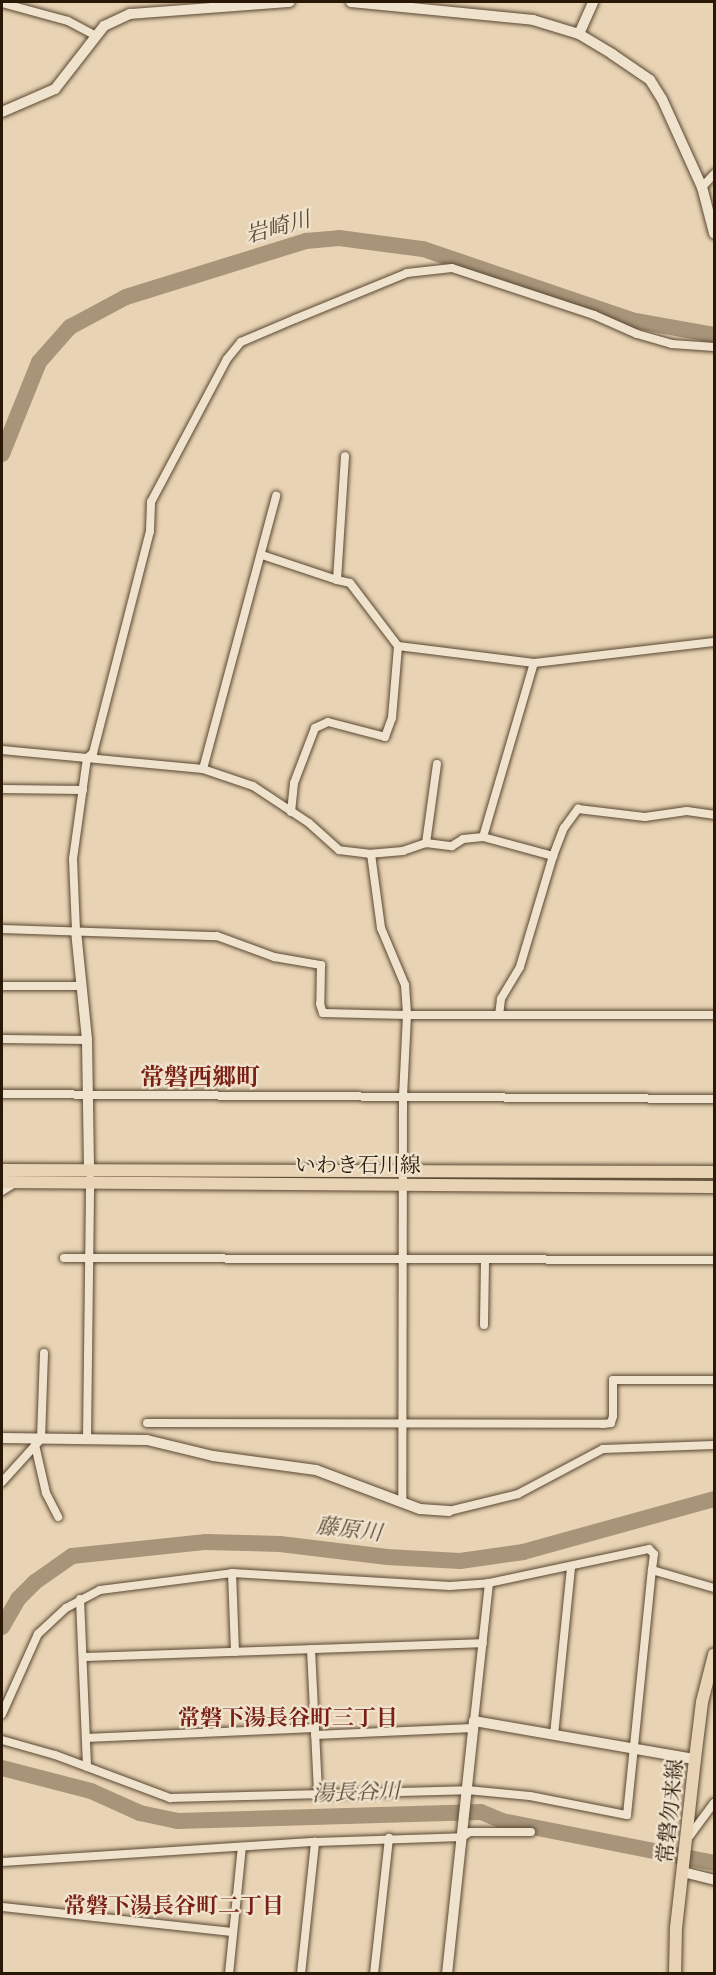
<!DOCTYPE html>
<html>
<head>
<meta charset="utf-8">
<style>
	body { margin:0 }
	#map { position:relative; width:716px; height:1975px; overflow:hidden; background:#e8d4b4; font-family:"IM FELL French Canon","Noto Serif JP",serif }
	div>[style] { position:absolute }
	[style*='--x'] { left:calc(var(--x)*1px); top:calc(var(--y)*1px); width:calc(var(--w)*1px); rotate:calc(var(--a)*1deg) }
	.river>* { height:16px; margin:-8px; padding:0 8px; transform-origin:8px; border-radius:8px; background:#a79479 }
	.roads { filter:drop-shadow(0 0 2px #5a4732) drop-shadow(0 0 2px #5a4732) }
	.street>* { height:8px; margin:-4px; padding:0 4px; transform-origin:4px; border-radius:4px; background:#f0e3ce }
	.secondary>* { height:10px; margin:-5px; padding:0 5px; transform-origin:5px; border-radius:5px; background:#f0e3ce }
	.primary>* { height:12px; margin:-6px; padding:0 6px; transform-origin:6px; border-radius:6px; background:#e8d4b4 }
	span { translate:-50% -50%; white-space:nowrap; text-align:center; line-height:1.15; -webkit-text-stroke:4.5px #f0e3ce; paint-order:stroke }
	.street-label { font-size:21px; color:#2a1807 }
	.water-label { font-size:22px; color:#5c4a35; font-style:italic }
	.neighbourhood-label { font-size:22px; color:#7a1f14; font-weight:700 }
	.quarter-label { font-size:24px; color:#7a1f14; font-weight:700 }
	.frame { position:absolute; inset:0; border:3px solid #2a1807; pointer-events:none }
</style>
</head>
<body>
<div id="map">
	<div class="river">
		<i style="--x:2;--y:454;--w:99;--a:-68.1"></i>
		<i style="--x:39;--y:362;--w:47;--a:-48.5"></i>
		<i style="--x:70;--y:327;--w:64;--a:-28.2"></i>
		<i style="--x:126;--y:297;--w:189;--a:-17.3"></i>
		<i style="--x:306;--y:241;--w:33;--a:-5"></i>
		<i style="--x:339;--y:238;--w:85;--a:7.5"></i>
		<i style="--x:423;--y:249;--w:220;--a:18.8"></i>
		<i style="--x:631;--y:320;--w:84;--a:10.2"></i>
		<i style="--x:2;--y:1627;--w:32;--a:-60"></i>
		<i style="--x:18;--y:1599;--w:24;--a:-45"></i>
		<i style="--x:35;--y:1582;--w:45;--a:-35.1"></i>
		<i style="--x:72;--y:1556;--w:135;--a:-6"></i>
		<i style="--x:206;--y:1542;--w:74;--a:1.5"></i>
		<i style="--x:280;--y:1544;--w:108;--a:6.9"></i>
		<i style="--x:387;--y:1557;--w:73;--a:3.1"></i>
		<i style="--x:460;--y:1561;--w:64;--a:-8.1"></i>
		<i style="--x:523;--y:1552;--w:198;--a:-15.5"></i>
		<i style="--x:2;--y:1768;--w:92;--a:14.5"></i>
		<i style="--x:91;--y:1791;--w:54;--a:24.2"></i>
		<i style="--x:140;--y:1813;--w:38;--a:12"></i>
		<i style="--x:177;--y:1821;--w:304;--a:-1.7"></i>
		<i style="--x:481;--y:1812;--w:23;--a:23"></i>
		<i style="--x:502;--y:1821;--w:216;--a:11.2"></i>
	</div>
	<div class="roads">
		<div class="street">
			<i style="--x:2;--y:3;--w:68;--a:15.3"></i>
			<i style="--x:68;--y:21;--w:32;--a:28"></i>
			<i style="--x:702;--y:187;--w:18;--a:-47"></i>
			<i style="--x:262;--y:555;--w:79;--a:18.4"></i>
			<i style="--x:337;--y:580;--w:124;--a:-86.3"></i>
			<i style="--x:337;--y:580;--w:13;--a:13"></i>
			<i style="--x:350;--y:583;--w:79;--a:52.7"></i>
			<i style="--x:398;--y:646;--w:137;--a:7.1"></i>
			<i style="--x:534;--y:663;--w:181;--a:-6.7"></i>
			<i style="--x:2;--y:750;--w:85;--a:5.4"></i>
			<i style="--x:87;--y:758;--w:102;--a:97.9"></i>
			<i style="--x:73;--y:859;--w:72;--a:87.6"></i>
			<i style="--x:437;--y:764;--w:80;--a:97.9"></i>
			<i style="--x:426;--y:843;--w:24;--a:161"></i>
			<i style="--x:403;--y:851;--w:32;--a:175"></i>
			<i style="--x:371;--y:854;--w:32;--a:-173"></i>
			<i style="--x:339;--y:850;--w:40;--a:-138"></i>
			<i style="--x:309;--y:823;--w:67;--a:-146.5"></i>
			<i style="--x:253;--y:786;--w:53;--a:-161.2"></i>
			<i style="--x:203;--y:769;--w:117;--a:-174.6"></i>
			<i style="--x:87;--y:758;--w:8;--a:-40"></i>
			<i style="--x:93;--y:753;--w:229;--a:-75.6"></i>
			<i style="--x:150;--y:531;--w:29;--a:-88"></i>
			<i style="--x:151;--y:502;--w:162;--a:-62"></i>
			<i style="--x:227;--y:359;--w:22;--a:-51"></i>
			<i style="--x:241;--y:342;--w:59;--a:-23.1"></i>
			<i style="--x:295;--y:319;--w:121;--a:-22.3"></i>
			<i style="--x:407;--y:273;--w:45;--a:-6.3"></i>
			<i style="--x:452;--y:268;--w:150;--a:18.3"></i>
			<i style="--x:594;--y:315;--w:47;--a:23.8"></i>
			<i style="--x:637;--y:334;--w:36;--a:16"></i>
			<i style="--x:672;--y:344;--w:42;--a:4.1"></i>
			<i style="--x:203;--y:769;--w:283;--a:-75"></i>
			<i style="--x:2;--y:789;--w:81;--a:0.7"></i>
			<i style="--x:291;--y:812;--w:29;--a:-84"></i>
			<i style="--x:294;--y:783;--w:59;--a:-69.1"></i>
			<i style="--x:315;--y:728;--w:14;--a:-25"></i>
			<i style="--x:328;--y:722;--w:59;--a:14.7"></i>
			<i style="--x:385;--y:737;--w:20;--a:-70"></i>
			<i style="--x:392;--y:718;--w:72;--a:-85.2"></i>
			<i style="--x:483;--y:837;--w:181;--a:-73.7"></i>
			<i style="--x:426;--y:843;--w:26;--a:7"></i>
			<i style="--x:452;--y:846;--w:13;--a:-32"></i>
			<i style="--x:463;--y:839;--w:20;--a:-6"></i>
			<i style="--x:483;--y:837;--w:73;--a:15.2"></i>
			<i style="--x:553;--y:856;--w:116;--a:106.6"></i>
			<i style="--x:520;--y:967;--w:37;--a:121"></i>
			<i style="--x:501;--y:999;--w:16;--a:97"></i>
			<i style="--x:371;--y:854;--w:75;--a:82.3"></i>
			<i style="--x:381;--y:928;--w:62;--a:67.2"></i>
			<i style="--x:405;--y:985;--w:30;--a:86"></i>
			<i style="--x:407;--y:1015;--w:307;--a:0"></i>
			<i style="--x:553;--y:856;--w:30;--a:-69"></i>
			<i style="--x:564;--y:828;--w:24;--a:-54"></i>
			<i style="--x:578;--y:809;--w:67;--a:6.8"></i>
			<i style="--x:645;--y:817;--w:42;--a:-8.1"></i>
			<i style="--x:687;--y:811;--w:27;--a:8"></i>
			<i style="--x:2;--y:929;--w:215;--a:1.9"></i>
			<i style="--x:217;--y:936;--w:61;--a:20.2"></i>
			<i style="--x:274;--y:957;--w:48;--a:9.7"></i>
			<i style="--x:321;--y:965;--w:39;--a:91"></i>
			<i style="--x:320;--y:1004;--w:9;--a:72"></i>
			<i style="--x:323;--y:1013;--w:84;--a:1.4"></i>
			<i style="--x:407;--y:1015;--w:82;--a:92.8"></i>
			<i style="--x:403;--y:1097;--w:404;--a:90.1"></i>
			<i style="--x:2;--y:986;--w:77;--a:0"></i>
			<i style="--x:2;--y:1039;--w:85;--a:0.7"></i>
			<i style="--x:2;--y:1094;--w:712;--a:0.4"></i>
			<i style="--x:2;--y:1191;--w:15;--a:-32"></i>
			<i style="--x:64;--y:1258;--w:650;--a:0.18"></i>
			<i style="--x:484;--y:1325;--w:66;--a:-89.1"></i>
			<i style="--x:147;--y:1423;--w:456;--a:0.1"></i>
			<i style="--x:603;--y:1424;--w:8;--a:-7"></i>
			<i style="--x:611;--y:1423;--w:7;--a:-74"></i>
			<i style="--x:613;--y:1416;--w:36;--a:-90"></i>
			<i style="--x:613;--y:1380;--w:101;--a:0"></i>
			<i style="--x:87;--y:1438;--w:259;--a:-89.3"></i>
			<i style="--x:35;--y:1445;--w:49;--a:77.1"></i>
			<i style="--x:46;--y:1493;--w:27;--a:63"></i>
			<i style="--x:2;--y:1482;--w:58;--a:-47.8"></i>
			<i style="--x:41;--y:1439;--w:86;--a:-88"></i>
			<i style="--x:449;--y:1511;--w:71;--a:-13.8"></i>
			<i style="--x:518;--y:1494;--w:96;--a:-27.9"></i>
			<i style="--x:603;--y:1449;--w:111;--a:-2.1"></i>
			<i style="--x:652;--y:1570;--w:65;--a:16.2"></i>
			<i style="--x:232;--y:1573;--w:79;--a:87.8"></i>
			<i style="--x:80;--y:1599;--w:168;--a:87.6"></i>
			<i style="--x:311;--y:1649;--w:144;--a:87.2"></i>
			<i style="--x:83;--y:1657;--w:400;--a:-2"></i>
			<i style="--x:2;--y:1714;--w:88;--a:-65.8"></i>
			<i style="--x:38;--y:1634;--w:38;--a:-43"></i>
			<i style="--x:66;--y:1608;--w:38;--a:-28"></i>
			<i style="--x:100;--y:1590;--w:133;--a:-7.3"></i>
			<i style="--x:232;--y:1573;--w:218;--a:3.4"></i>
			<i style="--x:450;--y:1586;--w:39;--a:-4"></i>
			<i style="--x:315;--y:1735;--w:158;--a:-2.5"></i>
			<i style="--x:554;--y:1735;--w:169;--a:-84.2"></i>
			<i style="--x:86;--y:1738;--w:229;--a:-2.5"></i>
			<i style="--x:2;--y:1740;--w:55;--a:15.8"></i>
			<i style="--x:55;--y:1755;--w:123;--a:20.5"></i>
			<i style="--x:170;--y:1798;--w:297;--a:-1.5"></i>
			<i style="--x:467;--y:1790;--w:63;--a:5.4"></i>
			<i style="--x:530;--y:1796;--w:99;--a:11.1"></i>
			<i style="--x:627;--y:1815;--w:246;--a:-84.2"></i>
			<i style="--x:652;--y:1570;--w:16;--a:-83"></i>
			<i style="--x:654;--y:1554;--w:7;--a:-135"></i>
			<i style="--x:649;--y:1549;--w:164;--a:168"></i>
			<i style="--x:489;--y:1583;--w:139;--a:96.2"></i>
			<i style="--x:688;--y:1838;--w:44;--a:-53.4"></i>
			<i style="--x:2;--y:1862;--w:314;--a:-3.7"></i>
			<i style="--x:315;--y:1842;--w:147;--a:-1.9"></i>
			<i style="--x:462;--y:1837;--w:9;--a:-32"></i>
			<i style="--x:470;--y:1832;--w:61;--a:0"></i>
			<i style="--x:2;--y:1907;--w:232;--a:6.2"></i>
			<i style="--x:229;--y:1974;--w:128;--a:-84.2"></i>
			<i style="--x:301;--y:1974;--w:133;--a:-83.9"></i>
			<i style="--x:374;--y:1974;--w:137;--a:-83.7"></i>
		</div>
		<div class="secondary">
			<i style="--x:351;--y:2;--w:183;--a:5.6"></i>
			<i style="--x:533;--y:20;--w:48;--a:16.9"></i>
			<i style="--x:579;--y:34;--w:39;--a:31"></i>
			<i style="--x:612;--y:54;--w:46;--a:34.4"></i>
			<i style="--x:650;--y:80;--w:22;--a:58"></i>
			<i style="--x:662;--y:99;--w:97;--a:65.6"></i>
			<i style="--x:702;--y:187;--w:48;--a:75.4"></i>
			<i style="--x:579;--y:34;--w:35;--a:-66"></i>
			<i style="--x:2;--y:112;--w:58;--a:-23.5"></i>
			<i style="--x:55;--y:89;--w:80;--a:-52.1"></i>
			<i style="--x:104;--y:26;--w:29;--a:-25"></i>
			<i style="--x:130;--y:14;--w:160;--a:-4.3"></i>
			<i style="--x:76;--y:931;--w:110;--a:84.2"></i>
			<i style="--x:87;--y:1040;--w:132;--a:89.1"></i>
			<i style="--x:2;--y:1438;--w:145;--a:0.8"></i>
			<i style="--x:147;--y:1440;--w:68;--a:13.6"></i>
			<i style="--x:213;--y:1456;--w:104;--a:7.7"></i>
			<i style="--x:316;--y:1470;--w:111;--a:20.6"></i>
			<i style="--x:420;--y:1509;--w:29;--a:4"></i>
			<i style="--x:683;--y:1872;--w:32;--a:14"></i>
			<i style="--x:447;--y:1974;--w:254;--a:-83.9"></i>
			<i style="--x:474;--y:1721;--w:224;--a:9.8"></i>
		</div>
		<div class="primary">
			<i style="--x:2;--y:1170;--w:712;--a:0.16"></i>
			<i style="--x:2;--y:1182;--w:712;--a:0.4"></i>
			<i style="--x:675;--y:1974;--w:46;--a:-88.8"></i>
			<i style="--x:676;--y:1928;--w:170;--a:-83.6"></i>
			<i style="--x:695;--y:1759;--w:57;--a:-83"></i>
			<i style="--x:702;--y:1702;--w:49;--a:-75.7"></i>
		</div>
	</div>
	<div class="street-label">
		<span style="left:358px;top:1165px">いわき石川線</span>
		<span style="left:670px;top:1811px;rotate:-84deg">常磐勿来線</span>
	</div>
	<div class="water-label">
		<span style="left:278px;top:228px;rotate:-15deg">岩崎川</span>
		<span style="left:349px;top:1530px;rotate:7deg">藤原川</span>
		<span style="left:356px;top:1793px;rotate:-2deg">湯長谷川</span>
	</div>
	<div class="neighbourhood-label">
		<span style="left:288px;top:1719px">常磐下湯長谷町三丁目</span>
		<span style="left:174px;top:1907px">常磐下湯長谷町二丁目</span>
	</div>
	<div class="quarter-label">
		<span style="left:200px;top:1078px">常磐西郷町</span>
	</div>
	<div class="frame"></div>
</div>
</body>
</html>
